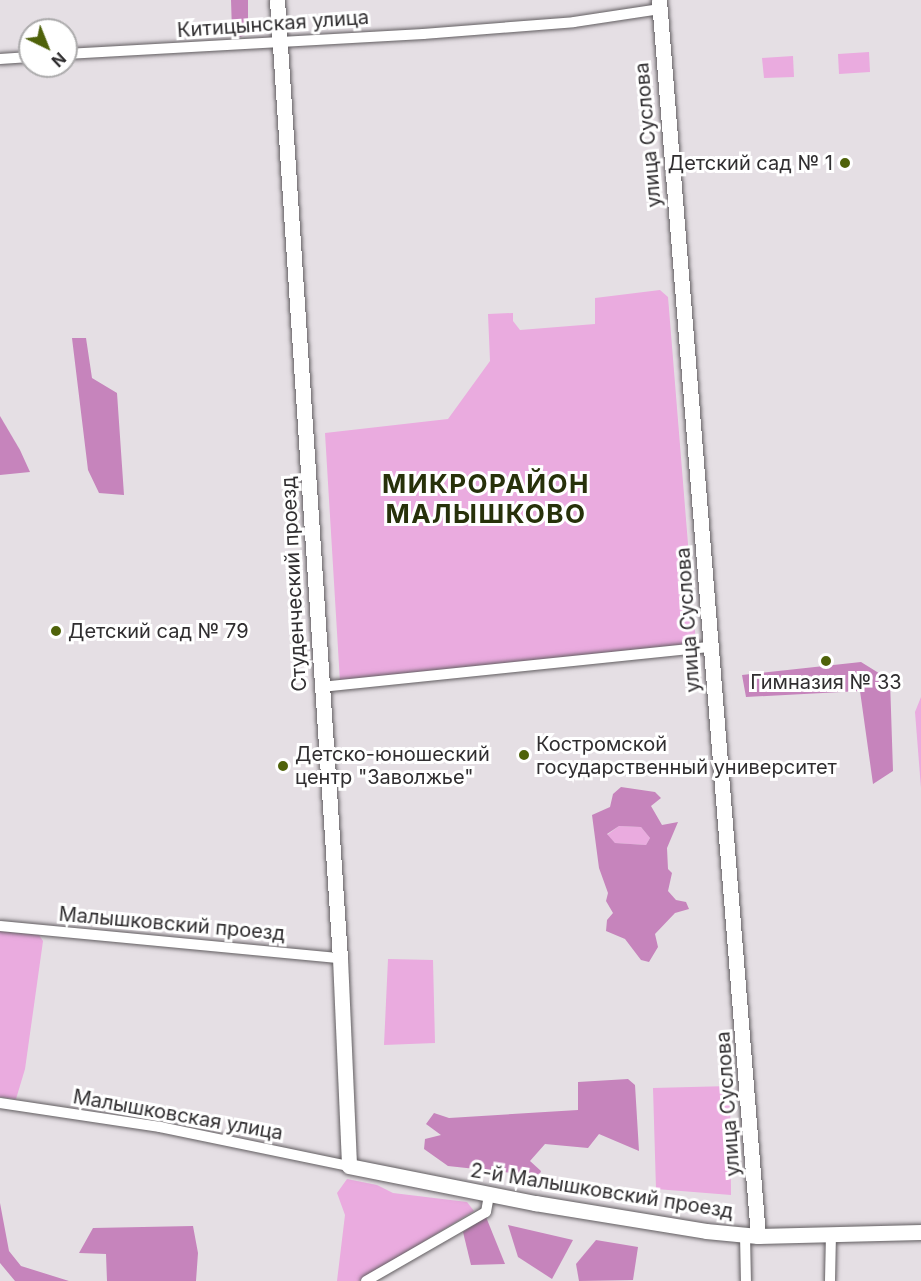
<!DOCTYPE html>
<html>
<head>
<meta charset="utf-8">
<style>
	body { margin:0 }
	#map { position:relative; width:921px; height:1281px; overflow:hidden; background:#e5dfe4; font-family:Inter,sans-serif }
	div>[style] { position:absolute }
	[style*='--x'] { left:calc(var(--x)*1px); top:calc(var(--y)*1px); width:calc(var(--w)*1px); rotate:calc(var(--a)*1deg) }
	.green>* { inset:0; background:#eaabdf }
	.forest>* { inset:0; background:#c684bc }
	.roads { filter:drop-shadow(0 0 2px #615d60) drop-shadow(0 0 2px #615d60) }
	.street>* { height:10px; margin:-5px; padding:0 5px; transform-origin:5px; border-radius:5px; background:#fff }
	.secondary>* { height:15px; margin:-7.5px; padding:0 7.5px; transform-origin:7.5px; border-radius:7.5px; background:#fff }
	.dots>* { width:16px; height:16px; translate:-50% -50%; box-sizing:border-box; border:3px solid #fff; border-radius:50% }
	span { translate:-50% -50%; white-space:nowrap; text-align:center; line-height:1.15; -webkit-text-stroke:6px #fff; paint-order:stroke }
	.street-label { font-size:20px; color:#302e30 }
	.poi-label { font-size:20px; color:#302e30 }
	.right { translate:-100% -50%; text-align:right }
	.left { translate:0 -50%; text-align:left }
	.district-label { font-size:26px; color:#27310a; font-weight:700; letter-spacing:1.5px }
	.north { position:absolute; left:18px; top:18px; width:60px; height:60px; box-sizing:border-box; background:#fff; border:2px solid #acabac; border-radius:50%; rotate:137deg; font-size:16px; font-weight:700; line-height:24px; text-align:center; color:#302e30 }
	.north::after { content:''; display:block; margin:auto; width:21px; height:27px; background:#4f620a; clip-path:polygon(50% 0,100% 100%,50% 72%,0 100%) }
</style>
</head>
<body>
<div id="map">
	<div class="green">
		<i style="clip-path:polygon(869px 52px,870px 72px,839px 74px,838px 54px)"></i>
		<i style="clip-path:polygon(793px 56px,794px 77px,764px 78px,762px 58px)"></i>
		<i style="clip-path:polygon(660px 290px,668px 297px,696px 643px,340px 682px,325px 433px,448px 419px,490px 361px,488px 314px,513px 313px,513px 321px,520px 330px,595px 324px,595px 298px)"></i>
		<i style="clip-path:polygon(921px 697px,921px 788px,915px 712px)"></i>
		<i style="clip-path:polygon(619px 826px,641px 827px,650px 838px,646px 845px,615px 843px,607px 835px)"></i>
		<i style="clip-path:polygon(0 931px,39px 935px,43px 941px,25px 1069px,16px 1099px,0 1097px)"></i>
		<i style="clip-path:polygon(388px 959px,433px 960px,435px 1043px,384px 1045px)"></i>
		<i style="clip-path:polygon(730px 1086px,731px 1195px,656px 1189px,653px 1088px)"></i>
		<i style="clip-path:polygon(347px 1179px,377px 1185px,393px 1193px,467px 1202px,474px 1211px,359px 1281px,337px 1281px,345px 1215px,337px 1193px)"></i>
	</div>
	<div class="forest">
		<i style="clip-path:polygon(231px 0,248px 0,248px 34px,240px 37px,232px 32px)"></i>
		<i style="clip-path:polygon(72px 338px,86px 338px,92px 378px,117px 393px,124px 495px,99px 493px,88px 470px)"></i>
		<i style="clip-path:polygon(0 416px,20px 450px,30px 472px,0 475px)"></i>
		<i style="clip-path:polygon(861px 662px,890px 680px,893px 771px,873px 784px,860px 691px,746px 697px,742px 675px)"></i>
		<i style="clip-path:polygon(evenodd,621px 787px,655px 792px,661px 798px,651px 806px,662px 825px,678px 822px,667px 848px,668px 869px,672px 873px,668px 891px,676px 900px,686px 902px,689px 909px,675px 913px,655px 934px,658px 947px,649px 962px,641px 960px,625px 939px,606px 931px,607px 920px,613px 913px,606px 901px,608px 893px,599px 868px,592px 815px,610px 807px,613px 794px,621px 787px,619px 826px,641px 827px,650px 838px,646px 845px,615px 843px,607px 834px,619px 826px)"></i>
		<i style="clip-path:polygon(628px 1079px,635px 1085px,639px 1151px,599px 1134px,588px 1148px,545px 1144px,530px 1161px,541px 1171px,539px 1176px,448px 1166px,424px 1149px,425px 1139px,441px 1135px,426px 1124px,434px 1113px,449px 1118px,578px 1110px,578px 1082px)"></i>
		<i style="clip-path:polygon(0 1203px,9px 1251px,21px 1266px,69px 1281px,15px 1281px,0 1263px)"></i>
		<i style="clip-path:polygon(486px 1217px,505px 1264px,471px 1265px,463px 1232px)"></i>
		<i style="clip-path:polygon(508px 1225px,573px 1240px,552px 1279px,518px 1257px)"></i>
		<i style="clip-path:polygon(193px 1226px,198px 1253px,196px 1281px,107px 1281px,106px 1254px,79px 1253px,93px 1228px)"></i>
		<i style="clip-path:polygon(596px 1240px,638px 1247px,633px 1280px,579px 1281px,576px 1264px)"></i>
	</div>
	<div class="roads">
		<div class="street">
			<i style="--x:66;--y:54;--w:358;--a:-3.2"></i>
			<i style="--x:423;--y:34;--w:151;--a:-4.5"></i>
			<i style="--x:574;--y:22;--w:87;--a:-8.6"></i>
			<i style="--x:0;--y:59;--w:30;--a:-4"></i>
			<i style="--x:321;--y:687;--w:392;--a:-5.9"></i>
			<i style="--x:0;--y:926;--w:342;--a:5.4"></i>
			<i style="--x:0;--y:1103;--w:162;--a:8.5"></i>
			<i style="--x:160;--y:1127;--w:193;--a:11.7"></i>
			<i style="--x:745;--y:1235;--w:46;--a:88.8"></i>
			<i style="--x:366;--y:1281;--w:138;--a:-29.9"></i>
			<i style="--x:486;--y:1212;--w:17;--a:-80"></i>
			<i style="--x:830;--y:1281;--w:48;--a:-88.8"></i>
		</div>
		<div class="secondary">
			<i style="--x:277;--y:0;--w:960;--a:86.24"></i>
			<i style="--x:340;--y:958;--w:208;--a:87.5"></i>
			<i style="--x:349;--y:1166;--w:190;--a:11.3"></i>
			<i style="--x:535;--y:1203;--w:173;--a:9.3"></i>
			<i style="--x:706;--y:1231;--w:52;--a:5.5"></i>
			<i style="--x:758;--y:1236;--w:163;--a:-1.4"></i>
			<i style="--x:659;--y:0;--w:1240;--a:85.42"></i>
		</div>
	</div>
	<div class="dots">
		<i style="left:845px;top:163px;background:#4f620a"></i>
		<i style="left:56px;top:631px;background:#4f620a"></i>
		<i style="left:826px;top:661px;background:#4f620a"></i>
		<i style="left:524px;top:755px;background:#4f620a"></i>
		<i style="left:283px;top:766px;background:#4f620a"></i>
	</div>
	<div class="street-label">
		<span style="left:273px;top:24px;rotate:-4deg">Китицынская улица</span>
		<span style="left:648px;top:135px;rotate:-95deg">улица Суслова</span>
		<span style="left:294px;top:584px;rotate:-93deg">Студенческий проезд</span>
		<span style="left:688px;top:620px;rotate:-94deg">улица Суслова</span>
		<span style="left:172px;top:924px;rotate:5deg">Малышковский проезд</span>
		<span style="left:728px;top:1104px;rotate:-94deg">улица Суслова</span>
		<span style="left:178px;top:1115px;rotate:10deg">Малышковская улица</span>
		<span style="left:602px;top:1191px;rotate:9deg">2-й Малышковский проезд</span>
	</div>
	<div class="poi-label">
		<span class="right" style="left:833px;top:163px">Детский сад № 1</span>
		<span class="left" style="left:68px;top:631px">Детский сад № 79</span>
		<span style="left:826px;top:682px">Гимназия № 33</span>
		<span class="left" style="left:536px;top:756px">Костромской<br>государственный университет</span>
		<span class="left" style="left:295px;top:766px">Детско-юношеский<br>центр "Заволжье"</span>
	</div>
	<div class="district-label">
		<span style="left:486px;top:499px">МИКРОРАЙОН<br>МАЛЫШКОВО</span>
	</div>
	<div class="north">N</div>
</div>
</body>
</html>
